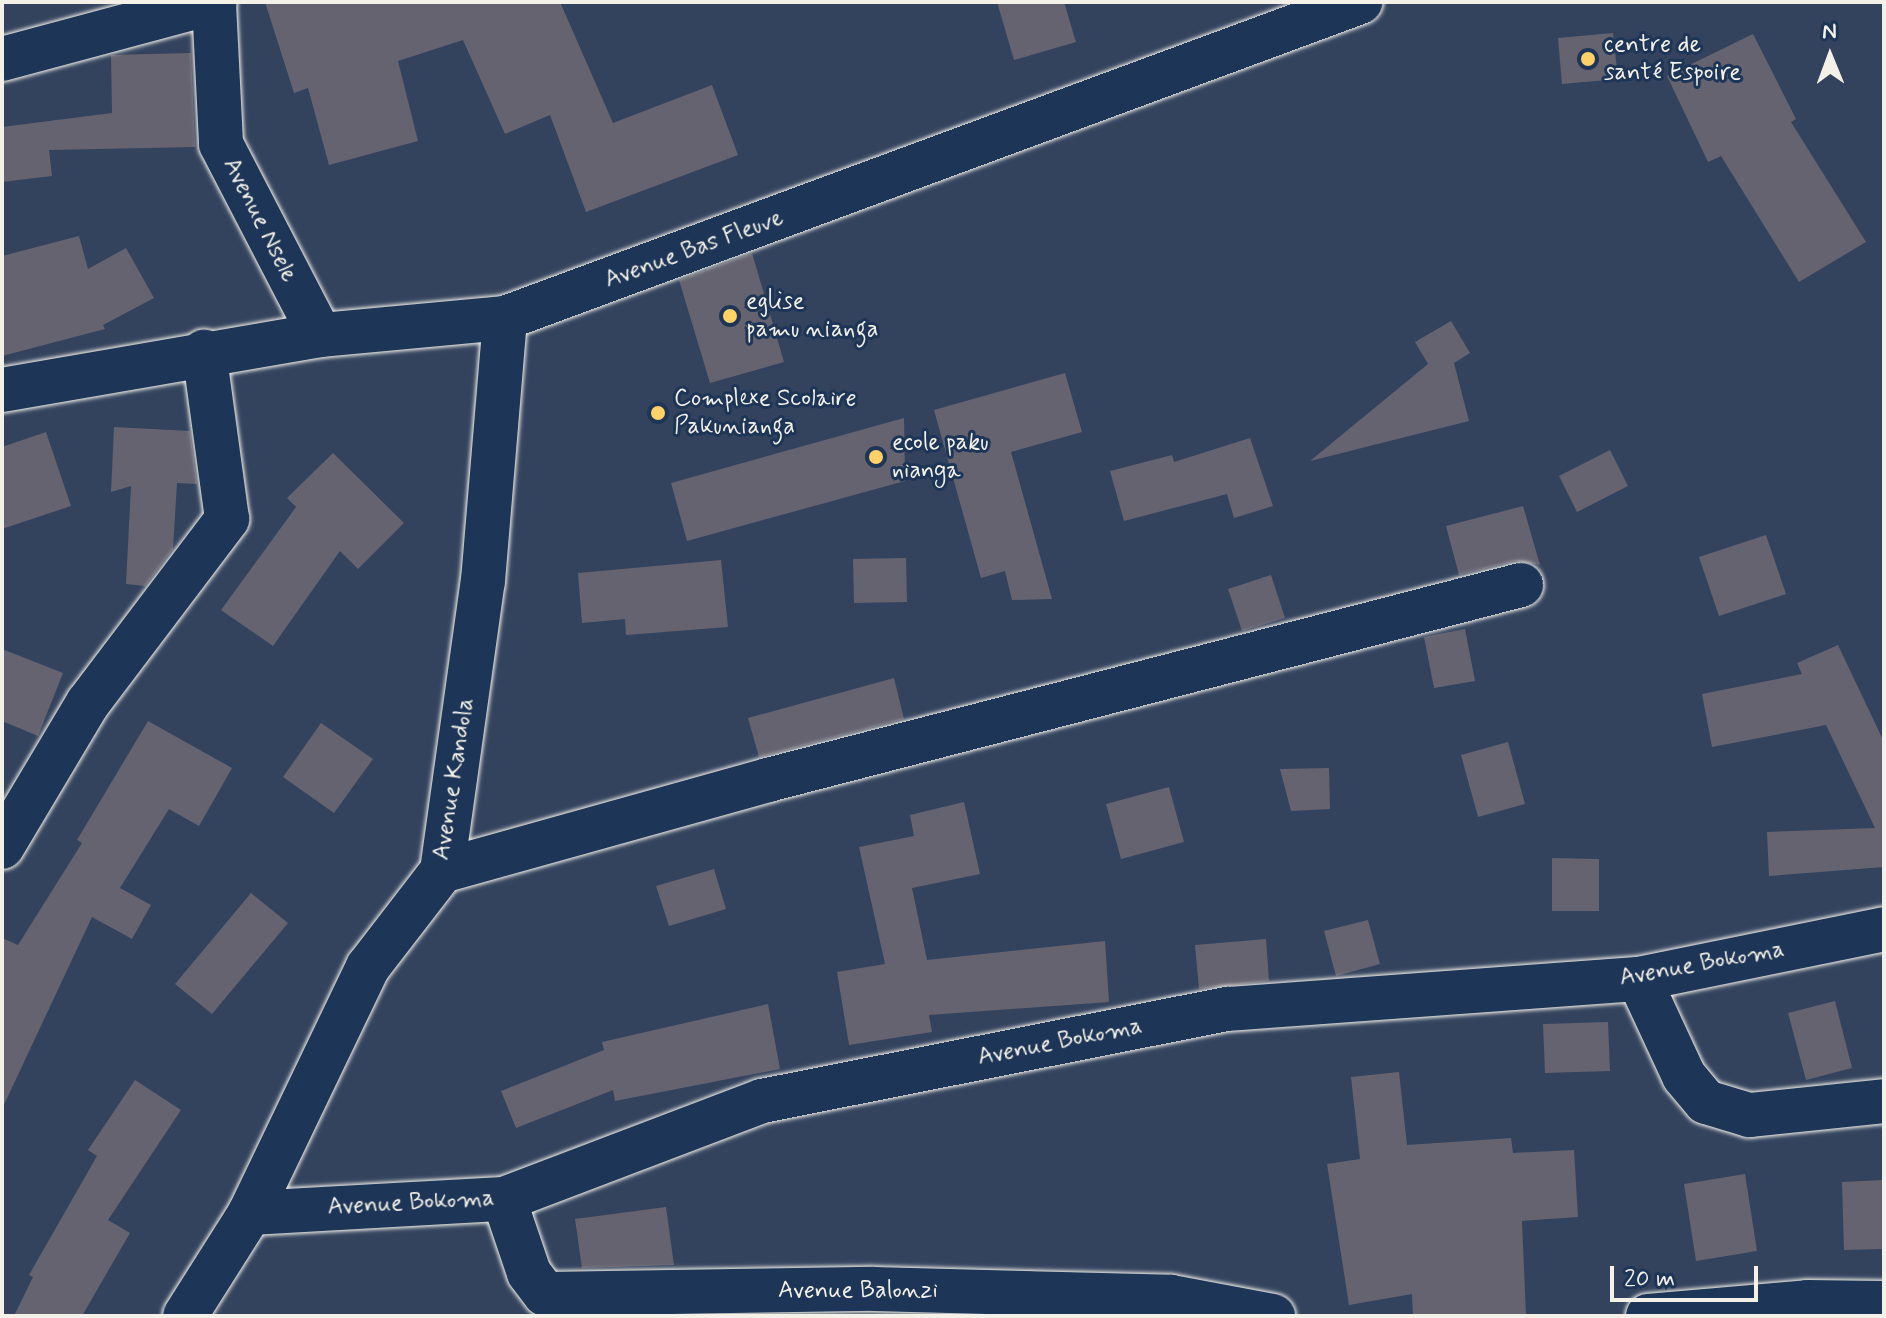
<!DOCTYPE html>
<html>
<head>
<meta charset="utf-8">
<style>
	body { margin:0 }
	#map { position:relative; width:1886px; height:1318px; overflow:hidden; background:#33435e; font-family:Mynerve,sans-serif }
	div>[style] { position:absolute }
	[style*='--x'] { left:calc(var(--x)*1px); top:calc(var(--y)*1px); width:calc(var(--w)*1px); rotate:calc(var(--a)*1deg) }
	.building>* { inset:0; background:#656370 }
	.roads { filter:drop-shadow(0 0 2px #f4f1e8) drop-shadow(0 0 2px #f4f1e8) }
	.minor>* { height:44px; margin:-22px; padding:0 22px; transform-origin:22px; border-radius:22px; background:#1d3557 }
	.dots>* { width:22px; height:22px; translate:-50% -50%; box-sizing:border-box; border:4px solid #1d3557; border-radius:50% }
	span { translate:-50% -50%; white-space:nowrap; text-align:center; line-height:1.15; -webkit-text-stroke:6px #1d3557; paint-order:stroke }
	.poi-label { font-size:24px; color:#f4f1e8 }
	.left { translate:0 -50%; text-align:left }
	.street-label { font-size:24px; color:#f4f1e8 }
	.frame { position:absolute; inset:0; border:4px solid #f4f1e8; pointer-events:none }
	.north { position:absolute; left:1790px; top:16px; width:80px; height:80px; -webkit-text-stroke:6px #1d3557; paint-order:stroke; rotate:359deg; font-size:22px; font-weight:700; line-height:32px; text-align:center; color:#f4f1e8 }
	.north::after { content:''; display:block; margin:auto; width:28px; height:36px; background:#f4f1e8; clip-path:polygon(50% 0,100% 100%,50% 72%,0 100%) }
	.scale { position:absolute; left:1610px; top:1266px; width:148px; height:36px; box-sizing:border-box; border:4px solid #f4f1e8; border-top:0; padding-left:10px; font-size:24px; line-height:28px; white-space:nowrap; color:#f4f1e8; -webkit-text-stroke:6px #1d3557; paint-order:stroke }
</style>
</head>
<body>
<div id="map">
	<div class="building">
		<i style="clip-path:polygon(265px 2px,560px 2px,613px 123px,712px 85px,738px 155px,586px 212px,550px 115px,505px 134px,463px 40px,398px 61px,418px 141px,329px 165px,308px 88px,294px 93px)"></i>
		<i style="clip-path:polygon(997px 2px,1064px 2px,1076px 42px,1014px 60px)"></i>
		<i style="clip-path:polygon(1613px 33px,1618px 79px,1562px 84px,1558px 38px)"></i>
		<i style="clip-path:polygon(1753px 34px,1796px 119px,1791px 122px,1866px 242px,1799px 282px,1721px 156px,1708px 162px,1667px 76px)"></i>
		<i style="clip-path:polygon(191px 53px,195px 147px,49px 150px,52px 176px,2px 182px,2px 127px,112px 113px,111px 55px)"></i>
		<i style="clip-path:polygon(79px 236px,88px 269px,126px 248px,154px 298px,103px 325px,105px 329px,2px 356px,2px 256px)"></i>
		<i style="clip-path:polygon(752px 253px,784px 362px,710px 383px,679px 280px)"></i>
		<i style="clip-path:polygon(1451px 321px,1470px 353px,1454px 363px,1469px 421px,1310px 461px,1428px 364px,1415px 342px)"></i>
		<i style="clip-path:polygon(1065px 373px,1082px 432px,1011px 452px,1052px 599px,1012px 600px,1005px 571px,981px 578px,934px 410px)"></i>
		<i style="clip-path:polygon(904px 418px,905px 481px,687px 541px,671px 483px)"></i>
		<i style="clip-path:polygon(114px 427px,190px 431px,197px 484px,177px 483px,173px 549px,145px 586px,126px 584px,131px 486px,111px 492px)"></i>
		<i style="clip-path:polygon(46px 432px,71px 506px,2px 529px,2px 447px)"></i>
		<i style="clip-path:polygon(1250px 438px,1273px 506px,1234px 518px,1227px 494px,1124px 521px,1110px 471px,1172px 455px,1174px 462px)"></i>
		<i style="clip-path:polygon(1610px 450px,1628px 486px,1577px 512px,1559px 476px)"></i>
		<i style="clip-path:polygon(333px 453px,404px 523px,358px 569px,340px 551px,273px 646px,221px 610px,296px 507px,287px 498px)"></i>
		<i style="clip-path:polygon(1523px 506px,1540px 565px,1516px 561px,1459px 575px,1446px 526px)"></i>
		<i style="clip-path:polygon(1766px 535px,1786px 594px,1719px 616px,1699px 557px)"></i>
		<i style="clip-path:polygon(906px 558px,907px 602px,854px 603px,853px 559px)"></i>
		<i style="clip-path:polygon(721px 560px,728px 627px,626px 635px,625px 619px,582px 623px,578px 573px)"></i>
		<i style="clip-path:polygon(1271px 575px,1285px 618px,1242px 631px,1228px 589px)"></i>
		<i style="clip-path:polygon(1465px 629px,1475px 681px,1434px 688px,1424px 637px)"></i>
		<i style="clip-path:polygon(1838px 645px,1884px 742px,1884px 867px,1769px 876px,1767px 832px,1875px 828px,1826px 725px,1712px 747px,1702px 694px,1802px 674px,1797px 663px)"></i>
		<i style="clip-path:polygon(2px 649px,63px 673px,38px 736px,2px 721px)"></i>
		<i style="clip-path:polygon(894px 678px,904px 719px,759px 757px,748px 718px)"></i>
		<i style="clip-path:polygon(148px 721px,232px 768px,199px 826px,169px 809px,120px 888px,151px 905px,132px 939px,92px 917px,2px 1109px,2px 938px,18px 945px,82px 843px,77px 840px)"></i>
		<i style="clip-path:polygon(321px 723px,373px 759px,334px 813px,283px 777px)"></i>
		<i style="clip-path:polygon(1508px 742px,1525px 804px,1478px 817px,1461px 755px)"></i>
		<i style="clip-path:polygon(1329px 768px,1330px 809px,1291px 811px,1280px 769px)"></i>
		<i style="clip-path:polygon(1169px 787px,1184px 842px,1121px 859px,1106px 804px)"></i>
		<i style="clip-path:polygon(964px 802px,980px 874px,912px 888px,927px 960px,1105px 941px,1109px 1002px,929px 1015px,932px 1032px,849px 1045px,837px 972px,885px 964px,859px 847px,914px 836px,910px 815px)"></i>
		<i style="clip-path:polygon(1552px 858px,1599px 859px,1599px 911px,1552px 911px)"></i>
		<i style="clip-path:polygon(714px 869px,726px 909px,669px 926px,656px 886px)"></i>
		<i style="clip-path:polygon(251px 893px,288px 923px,212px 1014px,175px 984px)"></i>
		<i style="clip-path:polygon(1368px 920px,1380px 964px,1336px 976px,1324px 931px)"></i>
		<i style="clip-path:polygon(1266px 939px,1269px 981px,1199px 989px,1195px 945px)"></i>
		<i style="clip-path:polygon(1835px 1001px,1852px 1068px,1806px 1080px,1788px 1013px)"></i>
		<i style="clip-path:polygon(768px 1004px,780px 1069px,615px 1101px,613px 1090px,516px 1128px,501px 1091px,604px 1050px,602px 1042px)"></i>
		<i style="clip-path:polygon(1608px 1022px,1610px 1071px,1545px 1073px,1543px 1024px)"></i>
		<i style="clip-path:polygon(1399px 1072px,1407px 1145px,1511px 1138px,1513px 1153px,1574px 1150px,1578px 1217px,1522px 1221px,1526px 1316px,1413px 1316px,1412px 1294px,1349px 1305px,1327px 1164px,1360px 1159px,1351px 1077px)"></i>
		<i style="clip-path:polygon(135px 1080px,181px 1110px,108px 1220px,130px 1233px,82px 1316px,14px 1316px,33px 1277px,29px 1275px,97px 1156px,88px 1150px)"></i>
		<i style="clip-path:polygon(1745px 1174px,1757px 1251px,1696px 1261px,1684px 1184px)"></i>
		<i style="clip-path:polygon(1884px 1180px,1884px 1249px,1844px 1250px,1842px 1182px)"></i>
		<i style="clip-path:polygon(666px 1207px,674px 1265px,582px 1268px,575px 1219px)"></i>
	</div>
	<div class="roads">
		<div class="minor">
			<i style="--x:214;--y:4;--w:140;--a:87.1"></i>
			<i style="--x:221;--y:144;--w:215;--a:62.6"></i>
			<i style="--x:2;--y:59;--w:220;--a:-15"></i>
			<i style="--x:2;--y:390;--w:323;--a:-9.8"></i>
			<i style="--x:320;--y:335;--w:186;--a:-5.3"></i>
			<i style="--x:505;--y:318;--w:912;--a:-20.28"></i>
			<i style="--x:2;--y:847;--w:168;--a:-59.2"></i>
			<i style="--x:88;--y:703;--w:231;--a:-52.9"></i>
			<i style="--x:227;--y:519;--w:169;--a:-97.8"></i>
			<i style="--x:442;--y:871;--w:338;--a:-15.6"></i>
			<i style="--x:768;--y:780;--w:778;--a:-14.52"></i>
			<i style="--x:1639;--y:979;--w:107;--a:65.1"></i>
			<i style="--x:1684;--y:1076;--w:34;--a:50"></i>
			<i style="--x:1706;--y:1102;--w:45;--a:16.8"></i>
			<i style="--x:1749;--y:1115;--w:136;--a:-5.9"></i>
			<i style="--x:504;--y:1199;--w:78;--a:71.3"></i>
			<i style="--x:529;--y:1273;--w:26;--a:53"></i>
			<i style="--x:545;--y:1294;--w:329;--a:-0.9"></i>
			<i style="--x:874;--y:1289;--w:297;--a:1.5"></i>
			<i style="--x:1171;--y:1297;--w:104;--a:10.6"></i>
			<i style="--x:250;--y:1213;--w:254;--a:-3.2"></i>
			<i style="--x:504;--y:1199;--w:276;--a:-20.8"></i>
			<i style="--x:762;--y:1101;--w:475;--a:-11.2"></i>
			<i style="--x:1228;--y:1009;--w:412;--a:-4.2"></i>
			<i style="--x:1639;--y:979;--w:250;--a:-11.5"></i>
			<i style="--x:185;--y:1316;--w:122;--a:-57.7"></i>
			<i style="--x:250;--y:1213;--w:273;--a:-64.4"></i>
			<i style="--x:368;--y:967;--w:121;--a:-52.4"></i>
			<i style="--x:442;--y:871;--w:293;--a:-82"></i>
			<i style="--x:483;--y:581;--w:264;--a:-85.2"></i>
			<i style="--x:1648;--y:1316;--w:160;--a:-5"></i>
			<i style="--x:1807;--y:1302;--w:77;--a:0.7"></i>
		</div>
	</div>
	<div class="dots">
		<i style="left:1588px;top:59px;background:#ffd166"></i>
		<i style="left:730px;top:316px;background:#ffd166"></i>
		<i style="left:658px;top:413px;background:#ffd166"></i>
		<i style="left:876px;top:457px;background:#ffd166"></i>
	</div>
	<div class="poi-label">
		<span class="left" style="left:1604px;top:59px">centre de<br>santé Espoire</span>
		<span class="left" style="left:746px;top:316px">eglise<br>pamu nianga</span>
		<span class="left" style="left:674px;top:413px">Complexe Scolaire<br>Pakunianga</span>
		<span class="left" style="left:892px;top:457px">ecole paku<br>nianga</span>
	</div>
	<div class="street-label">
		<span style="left:260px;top:220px;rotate:63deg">Avenue Nsele</span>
		<span style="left:694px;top:249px;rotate:-20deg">Avenue Bas Fleuve</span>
		<span style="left:454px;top:779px;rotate:-81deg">Avenue Kandola</span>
		<span style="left:1702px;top:964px;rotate:-10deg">Avenue Bokoma</span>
		<span style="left:1060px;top:1042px;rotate:-11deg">Avenue Bokoma</span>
		<span style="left:411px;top:1203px;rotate:-3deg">Avenue Bokoma</span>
		<span style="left:858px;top:1291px">Avenue Balonzi</span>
	</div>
	<div class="frame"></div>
	<div class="north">N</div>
	<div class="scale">20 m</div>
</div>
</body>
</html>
